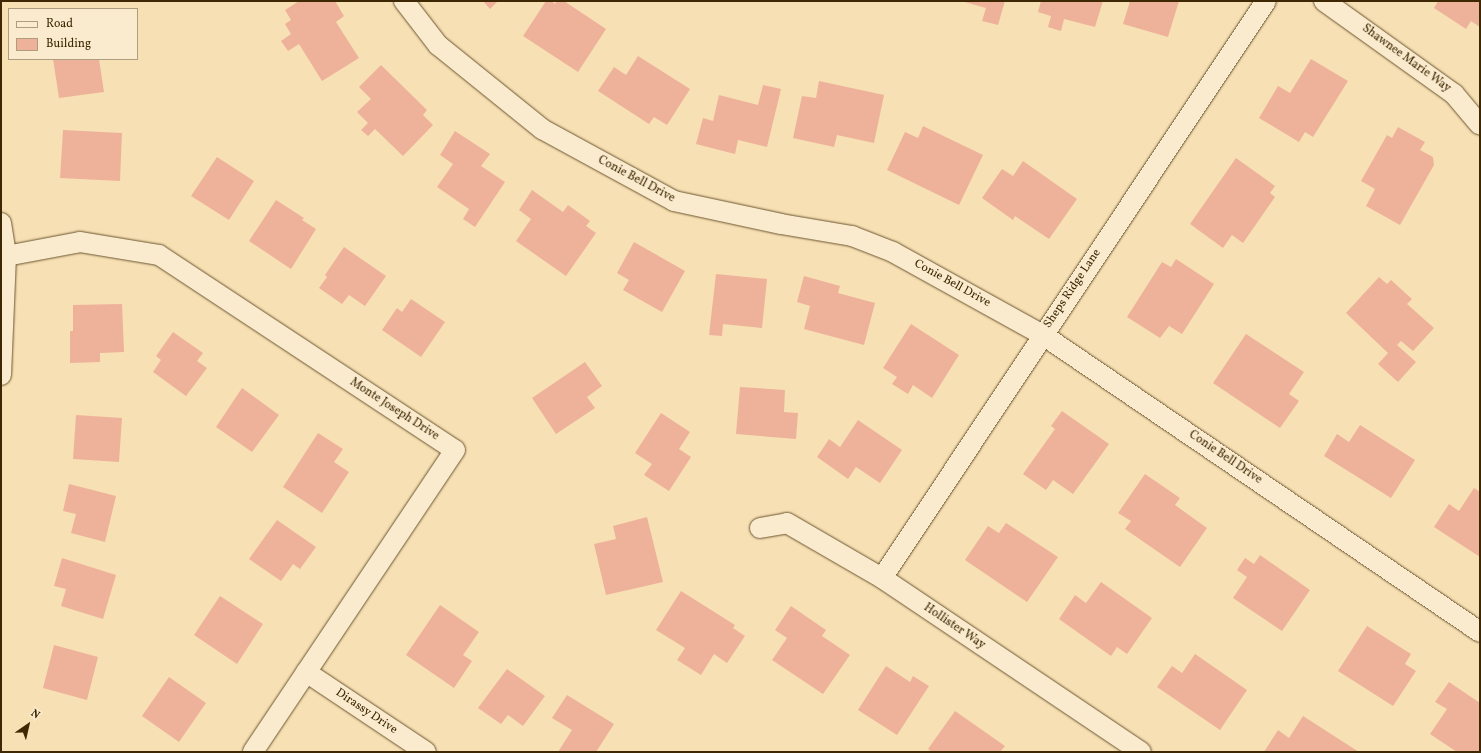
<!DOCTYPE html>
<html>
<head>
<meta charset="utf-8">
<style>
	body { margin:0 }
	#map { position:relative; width:1481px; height:753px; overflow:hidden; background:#f7e0b4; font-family:Vollkorn,serif }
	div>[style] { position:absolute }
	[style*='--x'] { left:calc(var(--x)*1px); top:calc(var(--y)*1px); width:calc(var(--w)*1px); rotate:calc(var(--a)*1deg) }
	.building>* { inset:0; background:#eeb29b }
	.roads { filter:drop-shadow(0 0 1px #6c552f) drop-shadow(0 0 1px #6c552f) }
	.minor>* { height:20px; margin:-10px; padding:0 10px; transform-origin:10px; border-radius:10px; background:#faebce }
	span { translate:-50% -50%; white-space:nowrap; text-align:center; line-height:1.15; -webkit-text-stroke:3px #faebce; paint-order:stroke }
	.street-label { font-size:12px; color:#3e2703 }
	.frame { position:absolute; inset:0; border:2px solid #3e2703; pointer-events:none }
	.legend { position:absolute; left:8px; top:8px; width:130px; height:52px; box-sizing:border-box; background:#faebce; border:1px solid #af9d7d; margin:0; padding:5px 7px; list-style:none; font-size:12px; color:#3e2703 }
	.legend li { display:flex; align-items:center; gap:8px; height:20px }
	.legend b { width:20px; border:1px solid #af9d7d }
	.north { position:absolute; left:8px; top:705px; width:40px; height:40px; -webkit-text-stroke:3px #faebce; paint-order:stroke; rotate:34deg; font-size:11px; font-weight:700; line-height:16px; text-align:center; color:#3e2703 }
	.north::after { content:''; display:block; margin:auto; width:14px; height:18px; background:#3e2703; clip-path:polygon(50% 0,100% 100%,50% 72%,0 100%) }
</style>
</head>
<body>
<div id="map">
	<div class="building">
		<i style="clip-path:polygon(299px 1px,335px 1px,344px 16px,336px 22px,359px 58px,322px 81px,299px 44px,288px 51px,281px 41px,291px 34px,285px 24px,291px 20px,285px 10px)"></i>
		<i style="clip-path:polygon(483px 1px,498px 1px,490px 9px)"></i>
		<i style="clip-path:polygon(546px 1px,551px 1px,555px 4px,557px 1px,564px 1px,606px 29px,578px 72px,523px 36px)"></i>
		<i style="clip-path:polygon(961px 1px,1005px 1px,998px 25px,982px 21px,986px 8px)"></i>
		<i style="clip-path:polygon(1041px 1px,1103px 1px,1095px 27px,1064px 19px,1061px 31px,1048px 27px,1051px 16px,1038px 12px)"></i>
		<i style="clip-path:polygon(1130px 1px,1179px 1px,1168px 37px,1123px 24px)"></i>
		<i style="clip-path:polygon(1438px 1px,1480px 1px,1480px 27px,1471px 21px,1466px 29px,1434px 8px)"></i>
		<i style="clip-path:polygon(638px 56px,690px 89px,667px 125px,654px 117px,649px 124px,598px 91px,614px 67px,626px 75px)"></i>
		<i style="clip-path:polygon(53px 59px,99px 59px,104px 92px,59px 98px)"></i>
		<i style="clip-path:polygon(1311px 59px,1348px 81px,1313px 137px,1305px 132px,1299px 142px,1259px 118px,1278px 86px,1290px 93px)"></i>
		<i style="clip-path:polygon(381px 65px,427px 110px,423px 115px,433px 125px,403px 156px,375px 129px,368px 136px,361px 130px,368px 123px,357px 112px,371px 99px,359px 87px)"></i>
		<i style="clip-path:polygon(819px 81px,884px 95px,874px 143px,837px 135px,834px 147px,793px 138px,802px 96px,816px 98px)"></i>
		<i style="clip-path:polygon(763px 85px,781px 89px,767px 147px,738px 140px,735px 154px,696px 144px,703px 118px,713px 121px,719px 95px,758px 105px)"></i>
		<i style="clip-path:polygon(923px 126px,983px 155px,959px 205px,887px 170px,905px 132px,918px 138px)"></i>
		<i style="clip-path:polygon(1398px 127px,1425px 142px,1420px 150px,1433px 157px,1434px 165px,1400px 225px,1366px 206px,1375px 189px,1361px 181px,1387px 135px,1392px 138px)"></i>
		<i style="clip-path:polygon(63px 130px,122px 133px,120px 181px,60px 178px)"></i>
		<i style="clip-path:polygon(455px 131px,490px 154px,481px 166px,505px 182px,475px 227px,463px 219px,469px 209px,437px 187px,453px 164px,440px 155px)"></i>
		<i style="clip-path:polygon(217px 157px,254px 181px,229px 220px,191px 196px)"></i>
		<i style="clip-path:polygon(1236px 158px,1275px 186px,1270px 193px,1275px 197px,1243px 243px,1232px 235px,1223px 248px,1190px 224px)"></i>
		<i style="clip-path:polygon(1023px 161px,1077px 199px,1049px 239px,1015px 216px,1013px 220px,982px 198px,1002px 169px,1013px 176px)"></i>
		<i style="clip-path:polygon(532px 190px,563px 212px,568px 205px,590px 221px,586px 226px,596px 233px,566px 276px,516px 241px,531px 219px,519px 210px)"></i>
		<i style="clip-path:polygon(276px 200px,304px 218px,302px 220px,316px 229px,291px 269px,249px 241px)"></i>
		<i style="clip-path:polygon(634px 242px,685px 271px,662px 312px,623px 290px,629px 280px,617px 273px)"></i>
		<i style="clip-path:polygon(344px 247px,386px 276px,365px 306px,349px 295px,342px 304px,319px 288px,327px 277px,325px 275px)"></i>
		<i style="clip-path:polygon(1176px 259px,1214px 284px,1182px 334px,1169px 326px,1160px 338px,1127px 317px,1162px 262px,1171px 267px)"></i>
		<i style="clip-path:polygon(716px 274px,767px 279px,762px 328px,723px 324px,722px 336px,709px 335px)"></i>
		<i style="clip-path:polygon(804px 276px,840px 286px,838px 293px,875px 303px,864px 345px,804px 329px,810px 306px,797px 302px)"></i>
		<i style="clip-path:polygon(1379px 277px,1387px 284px,1391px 280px,1412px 299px,1407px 304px,1434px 328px,1413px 351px,1401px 341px,1397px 345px,1416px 362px,1398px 382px,1378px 364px,1388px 353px,1346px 313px)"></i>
		<i style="clip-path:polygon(411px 299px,445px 322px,421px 357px,382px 330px,397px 308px,402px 312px)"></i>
		<i style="clip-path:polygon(122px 304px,124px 352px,100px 353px,100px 362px,70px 363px,70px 331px,73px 331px,73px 305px)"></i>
		<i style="clip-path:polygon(911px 324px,959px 355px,932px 398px,913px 385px,908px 394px,892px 384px,897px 377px,883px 368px)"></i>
		<i style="clip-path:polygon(173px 332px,203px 353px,197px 361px,207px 368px,186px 396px,153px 372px,161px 360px,156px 356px)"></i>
		<i style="clip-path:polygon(1246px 334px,1304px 372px,1289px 394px,1299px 401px,1280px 428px,1213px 383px)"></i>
		<i style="clip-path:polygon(585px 362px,602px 386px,587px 397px,595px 408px,556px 434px,532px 398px)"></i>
		<i style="clip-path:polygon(740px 387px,785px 390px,784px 412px,798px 413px,796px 439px,736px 434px)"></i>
		<i style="clip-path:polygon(242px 388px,279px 415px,252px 452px,216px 427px)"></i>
		<i style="clip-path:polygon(1062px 411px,1109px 444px,1073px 494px,1053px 480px,1046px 490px,1023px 474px,1055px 429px,1051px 426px)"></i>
		<i style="clip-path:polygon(661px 413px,690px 432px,679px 449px,691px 457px,669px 491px,644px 475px,652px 464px,635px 453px)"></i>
		<i style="clip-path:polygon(76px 415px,122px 418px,119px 462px,73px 459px)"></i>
		<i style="clip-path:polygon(858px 420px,902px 450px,880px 483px,856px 467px,848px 479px,817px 457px,829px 439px,840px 447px)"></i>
		<i style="clip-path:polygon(1360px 425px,1415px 460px,1391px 498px,1324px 456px,1337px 434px,1349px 442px)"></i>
		<i style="clip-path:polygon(318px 433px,343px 449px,334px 462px,349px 472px,322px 513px,283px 487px)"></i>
		<i style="clip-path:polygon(1145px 474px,1180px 498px,1175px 505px,1207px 528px,1180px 567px,1125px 529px,1131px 521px,1118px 513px)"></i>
		<i style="clip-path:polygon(69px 484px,116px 496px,105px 542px,71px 533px,76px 514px,63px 511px)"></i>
		<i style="clip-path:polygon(1474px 488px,1480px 492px,1480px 557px,1434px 527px,1449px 504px,1459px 511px)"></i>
		<i style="clip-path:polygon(647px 517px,663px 582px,606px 595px,594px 544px,616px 539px,613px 526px)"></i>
		<i style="clip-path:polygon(277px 520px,316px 547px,300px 569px,293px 564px,281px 581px,249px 559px)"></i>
		<i style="clip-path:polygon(1006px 523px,1058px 557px,1027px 602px,965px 560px,988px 526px,999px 533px)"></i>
		<i style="clip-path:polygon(1260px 555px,1310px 590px,1282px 631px,1233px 598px,1247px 577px,1237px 570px,1245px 558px,1254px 564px)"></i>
		<i style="clip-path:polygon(62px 558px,116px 575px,103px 619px,61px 606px,66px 589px,54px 586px)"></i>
		<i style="clip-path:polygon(1101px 582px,1152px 618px,1127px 654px,1117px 647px,1111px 656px,1059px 619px,1075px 595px,1086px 603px)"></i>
		<i style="clip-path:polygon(681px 591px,735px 625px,733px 628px,745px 636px,727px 663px,714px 654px,701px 675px,677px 660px,685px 648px,656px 630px)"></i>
		<i style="clip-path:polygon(220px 596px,263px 624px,237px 664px,194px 635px)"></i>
		<i style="clip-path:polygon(440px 605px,479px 632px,463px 655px,472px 661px,454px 688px,406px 655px)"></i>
		<i style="clip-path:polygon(791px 606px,826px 630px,822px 636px,850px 655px,823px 694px,772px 660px,787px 638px,775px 630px)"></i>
		<i style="clip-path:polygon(1367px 626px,1411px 654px,1405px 664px,1416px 671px,1393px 706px,1338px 671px)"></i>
		<i style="clip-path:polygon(54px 645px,98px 657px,87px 700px,43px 688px)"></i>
		<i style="clip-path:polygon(1195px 654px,1247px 690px,1220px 730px,1157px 687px,1172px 666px,1182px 673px)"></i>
		<i style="clip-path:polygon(886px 666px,910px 682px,913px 676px,929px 686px,897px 735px,858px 710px)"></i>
		<i style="clip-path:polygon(507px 669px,545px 696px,523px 726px,508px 715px,501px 724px,478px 708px)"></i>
		<i style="clip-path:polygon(169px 677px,206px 703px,179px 742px,142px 716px)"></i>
		<i style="clip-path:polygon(1449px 682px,1480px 703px,1480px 752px,1457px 752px,1430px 734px,1447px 709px,1435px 702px)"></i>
		<i style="clip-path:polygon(567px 695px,614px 724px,596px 752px,558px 752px,572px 730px,552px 718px)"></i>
		<i style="clip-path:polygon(955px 711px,1005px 746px,1000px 752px,932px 752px,928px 749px)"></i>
		<i style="clip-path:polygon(1303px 716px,1359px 752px,1264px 752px,1278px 730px,1289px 738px)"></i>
	</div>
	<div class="roads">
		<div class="minor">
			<i style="--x:404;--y:1;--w:56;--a:52.3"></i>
			<i style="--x:438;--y:45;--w:134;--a:38.9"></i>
			<i style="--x:542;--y:129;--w:150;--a:28.6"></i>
			<i style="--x:674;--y:201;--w:109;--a:12.1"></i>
			<i style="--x:781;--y:224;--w:72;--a:9.6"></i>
			<i style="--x:852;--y:236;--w:44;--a:21.3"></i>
			<i style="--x:893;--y:252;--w:171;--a:29"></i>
			<i style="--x:1043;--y:335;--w:528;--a:34.2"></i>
			<i style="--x:1324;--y:1;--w:160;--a:35.6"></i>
			<i style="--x:1454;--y:94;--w:40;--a:50"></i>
			<i style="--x:1;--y:223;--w:33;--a:81"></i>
			<i style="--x:6;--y:256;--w:119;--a:92.4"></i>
			<i style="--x:6;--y:256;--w:75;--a:-10.7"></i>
			<i style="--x:80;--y:242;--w:80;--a:9.3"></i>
			<i style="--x:159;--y:255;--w:354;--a:33.4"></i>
			<i style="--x:455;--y:450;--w:363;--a:123.8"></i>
			<i style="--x:760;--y:528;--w:27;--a:-10"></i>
			<i style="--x:787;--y:523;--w:110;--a:30.1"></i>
			<i style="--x:882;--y:578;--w:312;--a:33.9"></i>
			<i style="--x:882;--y:578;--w:693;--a:-56.36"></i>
			<i style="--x:306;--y:672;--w:144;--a:33.7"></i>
		</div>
	</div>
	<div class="street-label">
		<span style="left:1406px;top:59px;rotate:36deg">Shawnee Marie Way</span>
		<span style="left:636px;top:180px;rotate:28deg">Conie Bell Drive</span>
		<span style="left:952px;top:284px;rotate:29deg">Conie Bell Drive</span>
		<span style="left:1073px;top:289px;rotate:-56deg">Sheps Ridge Lane</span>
		<span style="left:394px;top:410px;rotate:33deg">Monte Joseph Drive</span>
		<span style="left:1225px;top:458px;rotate:34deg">Conie Bell Drive</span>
		<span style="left:954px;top:627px;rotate:34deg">Hollister Way</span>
		<span style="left:366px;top:712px;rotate:34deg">Dirassy Drive</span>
	</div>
	<div class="frame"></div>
	<ul class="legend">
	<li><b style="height:5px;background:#faebce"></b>Road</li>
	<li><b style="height:11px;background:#eeb29b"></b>Building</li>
	</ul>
	<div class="north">N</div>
</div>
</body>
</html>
